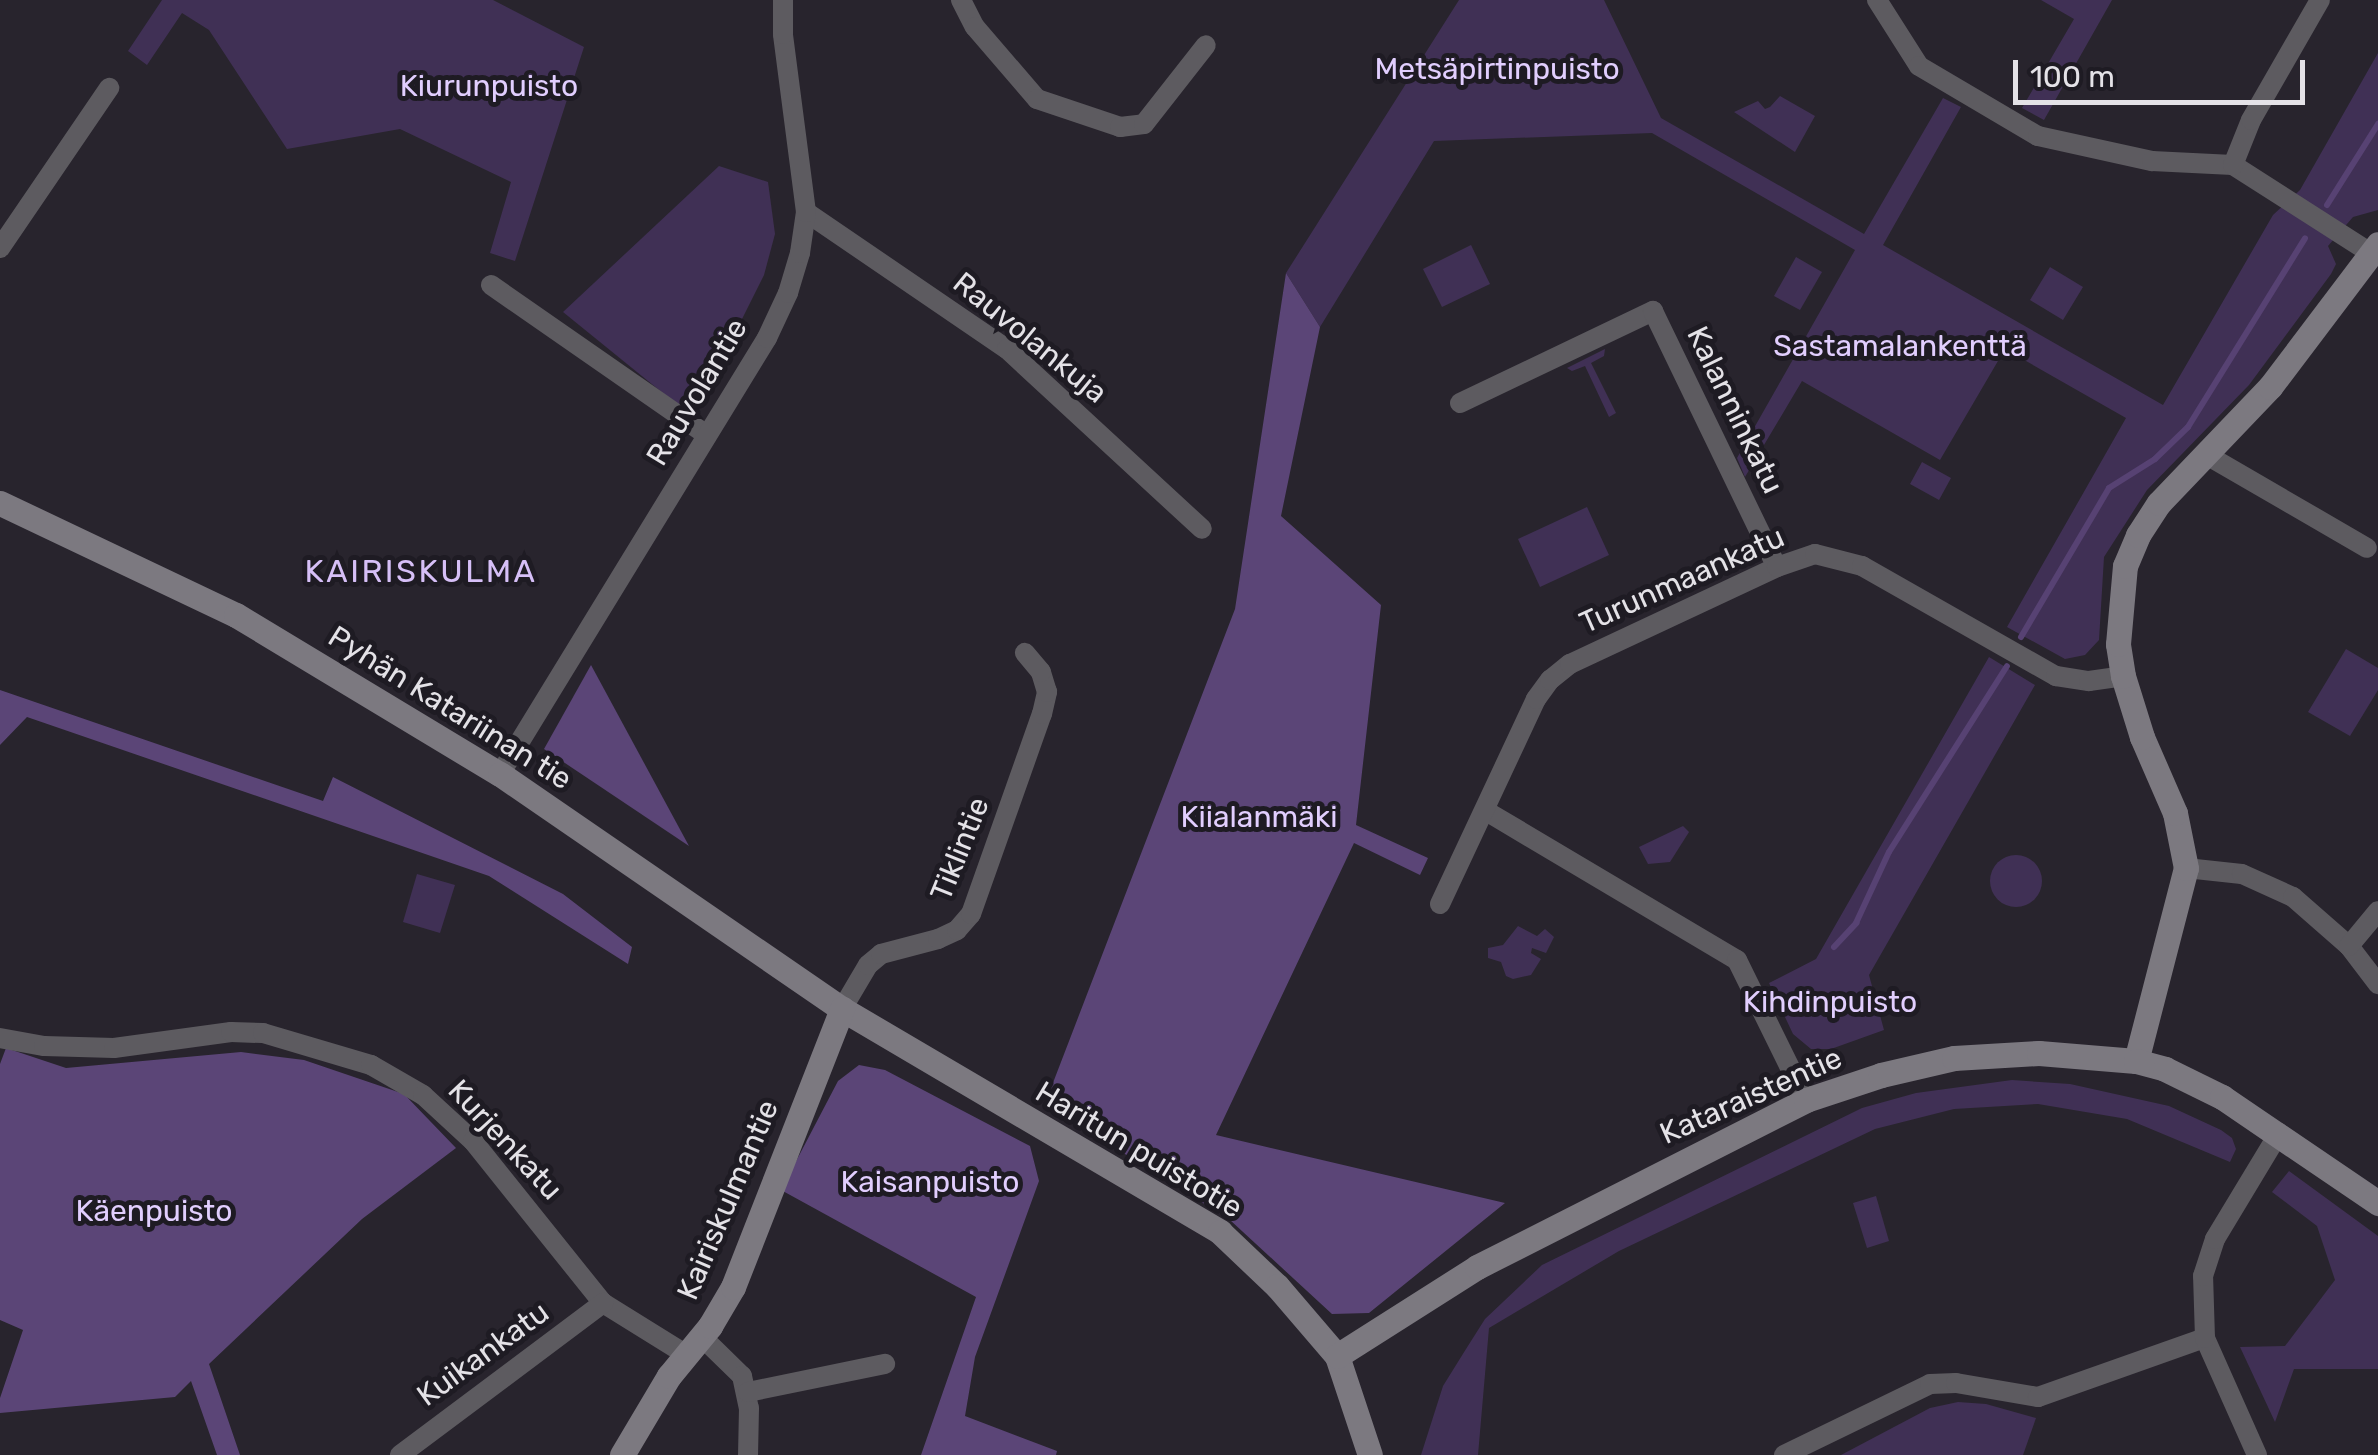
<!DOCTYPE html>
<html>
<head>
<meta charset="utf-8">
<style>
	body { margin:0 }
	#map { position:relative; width:2378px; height:1455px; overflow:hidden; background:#28242d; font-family:Rubik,sans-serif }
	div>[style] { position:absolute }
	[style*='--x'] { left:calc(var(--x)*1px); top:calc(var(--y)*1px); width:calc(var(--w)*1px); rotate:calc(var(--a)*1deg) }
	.green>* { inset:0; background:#403055 }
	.round { border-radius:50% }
	.forest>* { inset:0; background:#5b4577 }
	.stream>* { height:6px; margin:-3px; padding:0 3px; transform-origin:3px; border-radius:3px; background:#574273 }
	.street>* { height:20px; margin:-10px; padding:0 10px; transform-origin:10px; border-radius:10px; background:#5d5b60 }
	.secondary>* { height:25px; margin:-12.5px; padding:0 12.5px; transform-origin:12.5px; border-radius:12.5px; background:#7c7980 }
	span { translate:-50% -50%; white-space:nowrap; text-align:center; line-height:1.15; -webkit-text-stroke:10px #1e1b23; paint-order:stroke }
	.park-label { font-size:30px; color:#e1cefe }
	.street-label { font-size:30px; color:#e4e2e7 }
	.neighbourhood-label { font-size:32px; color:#d6bff7; letter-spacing:2.5px }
	.scale { position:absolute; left:2013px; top:60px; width:292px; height:45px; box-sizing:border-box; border:5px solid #e4e2e7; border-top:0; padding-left:12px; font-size:30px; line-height:35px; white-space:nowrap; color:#e4e2e7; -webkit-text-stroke:8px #1e1b23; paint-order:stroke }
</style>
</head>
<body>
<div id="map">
	<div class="green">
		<i style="clip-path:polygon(162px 0,493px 0,584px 47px,515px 261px,490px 253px,511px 182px,400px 129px,287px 149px,209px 30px,182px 13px,147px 65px,128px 51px)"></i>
		<i style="clip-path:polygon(1459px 0,1604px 0,1661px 118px,1864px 234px,1943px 98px,1961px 107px,1883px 245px,2163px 405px,2273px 215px,2300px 190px,2378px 53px,2378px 210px,2353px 217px,2328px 246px,2336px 264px,2331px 274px,2249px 385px,2147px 490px,2104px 557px,2099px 640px,2085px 655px,2065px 659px,2007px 627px,2126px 418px,2005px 349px,1940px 460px,1802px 381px,1745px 477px,1737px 458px,1855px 250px,1652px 133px,1434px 141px,1320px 327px,1286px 273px)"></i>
		<i style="clip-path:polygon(2041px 0,2112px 0,2044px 120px,2022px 108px,2074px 19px)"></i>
		<i style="clip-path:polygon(1780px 96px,1815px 116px,1795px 152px,1734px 112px,1758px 101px,1765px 109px,1770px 107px)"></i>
		<i style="clip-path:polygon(719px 166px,768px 182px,775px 234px,764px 275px,737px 329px,685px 411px,563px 312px)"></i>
		<i style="clip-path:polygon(1471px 245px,1490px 284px,1442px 307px,1423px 269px)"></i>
		<i style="clip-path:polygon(1796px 257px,1822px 272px,1800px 310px,1774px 296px)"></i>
		<i style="clip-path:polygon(2050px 267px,2083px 287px,2063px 320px,2030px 300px)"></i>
		<i style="clip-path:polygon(1605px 349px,1604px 356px,1591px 363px,1616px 413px,1609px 417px,1585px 366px,1572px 371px,1567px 368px)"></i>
		<i style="clip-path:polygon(1922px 462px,1951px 478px,1939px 500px,1910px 484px)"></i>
		<i style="clip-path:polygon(1587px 507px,1609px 555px,1540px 587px,1518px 539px)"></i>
		<i style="clip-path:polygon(2346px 649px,2378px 668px,2378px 690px,2350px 736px,2308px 712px)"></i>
		<i style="clip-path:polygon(1989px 657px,2035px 685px,1869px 975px,1884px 1030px,1831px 1049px,1811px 1049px,1793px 1034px,1769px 983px,1816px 959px)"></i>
		<i style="clip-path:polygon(1683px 826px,1689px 832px,1670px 862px,1648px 864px,1639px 847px)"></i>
		<i class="round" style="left:1990px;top:855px;width:52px;height:52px"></i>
		<i style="clip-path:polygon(417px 874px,455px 885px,440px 933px,403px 922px)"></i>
		<i style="clip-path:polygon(1518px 926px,1537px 936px,1545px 929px,1554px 937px,1546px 953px,1532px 948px,1531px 953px,1541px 959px,1531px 975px,1513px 979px,1506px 976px,1501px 962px,1488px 958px,1488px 948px,1503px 945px)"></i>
		<i style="clip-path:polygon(2012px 1080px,2070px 1084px,2169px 1106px,2221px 1130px,2232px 1138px,2236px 1149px,2230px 1162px,2127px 1119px,2038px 1104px,1954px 1109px,1875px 1129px,1619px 1251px,1489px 1328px,1478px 1455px,1421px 1455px,1443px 1386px,1466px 1349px,1485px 1319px,1542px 1265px,1862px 1108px,1916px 1093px)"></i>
		<i style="clip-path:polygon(2289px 1171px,2378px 1236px,2378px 1369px,2294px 1369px,2275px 1422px,2240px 1347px,2285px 1346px,2335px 1280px,2317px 1226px,2272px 1192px)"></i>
		<i style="clip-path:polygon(1876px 1196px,1889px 1241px,1867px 1248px,1853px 1203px)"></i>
		<i style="clip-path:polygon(1958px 1402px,1986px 1404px,2036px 1418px,2023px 1455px,1841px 1455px,1930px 1408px)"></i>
	</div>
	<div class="forest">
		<i style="clip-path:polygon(1286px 273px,1320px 327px,1281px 516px,1381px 605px,1356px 825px,1428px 858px,1420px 875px,1354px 843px,1216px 1135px,1505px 1203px,1369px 1313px,1332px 1314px,1230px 1220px,1117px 1149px,1051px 1088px,1235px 609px)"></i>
		<i style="clip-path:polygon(591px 665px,689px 846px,544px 749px)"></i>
		<i style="clip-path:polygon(0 690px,323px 801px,333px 777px,563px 894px,632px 947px,628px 964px,489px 876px,27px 717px,0 745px)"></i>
		<i style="clip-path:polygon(6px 1048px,66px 1068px,241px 1052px,304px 1060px,404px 1094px,456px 1148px,362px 1219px,209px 1364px,240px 1455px,217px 1455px,191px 1381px,175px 1397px,0 1413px,0 1398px,23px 1330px,0 1320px,0 1064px)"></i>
		<i style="clip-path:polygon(859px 1065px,885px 1070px,1030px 1146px,1039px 1181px,975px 1357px,965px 1416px,1057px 1451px,1056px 1455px,921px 1455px,976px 1297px,781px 1190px,838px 1081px)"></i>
	</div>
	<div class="stream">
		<i style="--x:2327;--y:205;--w:96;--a:-57.8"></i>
		<i style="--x:2021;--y:637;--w:173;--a:-59.4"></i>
		<i style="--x:2109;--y:488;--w:54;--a:-32.2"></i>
		<i style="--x:2155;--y:459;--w:46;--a:-44.1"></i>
		<i style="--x:2188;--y:427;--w:222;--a:-58.2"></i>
		<i style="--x:1834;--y:947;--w:33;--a:-47"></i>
		<i style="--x:1856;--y:923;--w:78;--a:-65.1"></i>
		<i style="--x:1889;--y:852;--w:220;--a:-57.6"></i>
	</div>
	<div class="street">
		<i style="--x:961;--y:0;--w:30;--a:63"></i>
		<i style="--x:975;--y:27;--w:95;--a:49.3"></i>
		<i style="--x:1037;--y:99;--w:88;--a:18.6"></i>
		<i style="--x:1120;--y:127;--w:24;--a:-7"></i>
		<i style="--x:1144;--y:124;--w:100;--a:-51.9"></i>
		<i style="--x:1877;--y:0;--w:78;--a:57.5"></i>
		<i style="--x:1919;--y:66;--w:138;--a:30.5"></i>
		<i style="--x:2038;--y:136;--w:117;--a:12.4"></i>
		<i style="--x:2152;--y:161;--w:81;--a:2.8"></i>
		<i style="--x:2233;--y:165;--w:165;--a:32.6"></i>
		<i style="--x:2233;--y:165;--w:48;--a:-68.2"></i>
		<i style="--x:2251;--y:120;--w:138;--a:-60.1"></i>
		<i style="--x:806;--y:212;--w:243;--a:34.3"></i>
		<i style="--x:1007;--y:349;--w:265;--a:42.7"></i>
		<i style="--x:0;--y:248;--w:194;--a:-55.7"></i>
		<i style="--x:491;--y:285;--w:263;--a:34.8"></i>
		<i style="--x:1460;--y:403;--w:214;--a:-25.5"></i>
		<i style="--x:1653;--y:311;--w:284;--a:64.2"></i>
		<i style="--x:2205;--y:454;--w:187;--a:30.1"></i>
		<i style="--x:500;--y:774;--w:511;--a:-58.52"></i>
		<i style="--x:767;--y:338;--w:50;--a:-65"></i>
		<i style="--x:788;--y:293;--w:42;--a:-73.3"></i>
		<i style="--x:800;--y:253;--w:41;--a:-81.7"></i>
		<i style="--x:806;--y:212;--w:179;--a:-97.4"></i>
		<i style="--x:783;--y:34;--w:34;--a:-90"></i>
		<i style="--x:1486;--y:811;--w:292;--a:30.7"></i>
		<i style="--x:1737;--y:960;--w:156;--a:63.8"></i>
		<i style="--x:2186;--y:868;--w:56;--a:6.1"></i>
		<i style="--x:2242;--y:874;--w:56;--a:24.3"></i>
		<i style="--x:2293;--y:897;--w:74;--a:41.2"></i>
		<i style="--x:2349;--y:946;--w:48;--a:52.7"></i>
		<i style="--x:1440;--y:904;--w:226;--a:-64.9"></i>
		<i style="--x:1536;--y:699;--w:24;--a:-54"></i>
		<i style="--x:1550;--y:680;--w:26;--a:-39"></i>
		<i style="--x:1570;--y:664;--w:229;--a:-25.1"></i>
		<i style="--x:1777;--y:567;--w:40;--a:-18.9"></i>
		<i style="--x:1815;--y:554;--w:49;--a:14.3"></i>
		<i style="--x:1862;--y:566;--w:223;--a:29.6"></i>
		<i style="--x:2056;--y:676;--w:33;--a:9"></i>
		<i style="--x:2089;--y:681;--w:34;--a:-8"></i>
		<i style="--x:2349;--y:946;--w:45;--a:-50.4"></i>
		<i style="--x:842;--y:1009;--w:51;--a:-59.4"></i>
		<i style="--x:868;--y:965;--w:17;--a:-40"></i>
		<i style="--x:881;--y:954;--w:59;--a:-14.7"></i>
		<i style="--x:938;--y:939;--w:21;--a:-25"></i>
		<i style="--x:957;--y:930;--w:21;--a:-49"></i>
		<i style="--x:971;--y:914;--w:212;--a:-70.5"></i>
		<i style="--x:1042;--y:714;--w:23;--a:-77"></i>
		<i style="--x:1047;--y:692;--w:21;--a:-107"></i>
		<i style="--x:1041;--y:672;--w:25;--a:-130"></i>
		<i style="--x:0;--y:1038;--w:45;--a:10.3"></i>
		<i style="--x:44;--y:1046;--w:70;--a:1.6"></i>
		<i style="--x:114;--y:1048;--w:118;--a:-7.8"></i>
		<i style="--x:231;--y:1032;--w:32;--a:2"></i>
		<i style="--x:263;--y:1033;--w:113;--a:16.5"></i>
		<i style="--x:371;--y:1065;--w:60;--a:30"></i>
		<i style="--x:423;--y:1095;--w:68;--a:42.6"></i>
		<i style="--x:473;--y:1141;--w:208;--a:51.3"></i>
		<i style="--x:603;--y:1303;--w:99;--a:31.8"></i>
		<i style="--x:702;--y:1337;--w:56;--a:44.3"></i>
		<i style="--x:742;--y:1376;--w:33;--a:78"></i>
		<i style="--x:749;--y:1408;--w:47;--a:91.2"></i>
		<i style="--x:748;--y:1392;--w:140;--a:-11.6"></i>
		<i style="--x:400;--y:1455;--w:254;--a:-36.8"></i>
		<i style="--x:1784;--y:1455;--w:162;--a:-25.9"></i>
		<i style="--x:1930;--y:1384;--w:26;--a:-2"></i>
		<i style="--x:1956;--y:1383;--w:83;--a:9.7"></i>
		<i style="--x:2038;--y:1397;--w:177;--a:-19.5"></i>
		<i style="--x:2257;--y:1455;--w:128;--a:-114"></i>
		<i style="--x:2205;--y:1338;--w:62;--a:-91.8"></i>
		<i style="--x:2203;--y:1276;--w:39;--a:-72"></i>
		<i style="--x:2215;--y:1239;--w:124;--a:-58.9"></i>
	</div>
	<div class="secondary">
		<i style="--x:0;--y:503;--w:261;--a:25.4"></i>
		<i style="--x:236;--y:615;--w:308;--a:31.1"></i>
		<i style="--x:500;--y:774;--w:415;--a:34.5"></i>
		<i style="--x:842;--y:1009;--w:439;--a:30.5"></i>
		<i style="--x:1220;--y:1232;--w:79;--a:43.5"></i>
		<i style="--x:1277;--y:1286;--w:92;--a:49.4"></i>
		<i style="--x:1337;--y:1356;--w:104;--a:71.6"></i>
		<i style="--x:2136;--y:1061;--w:199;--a:-75.5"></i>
		<i style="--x:2186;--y:868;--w:56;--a:-101.3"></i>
		<i style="--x:2175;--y:813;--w:83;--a:-113.5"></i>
		<i style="--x:2142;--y:737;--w:64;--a:-107.3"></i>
		<i style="--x:2123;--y:676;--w:32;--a:-99"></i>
		<i style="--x:2118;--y:644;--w:78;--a:-84.9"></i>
		<i style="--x:2125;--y:566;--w:34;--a:-67"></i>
		<i style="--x:2138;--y:535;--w:38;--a:-57"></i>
		<i style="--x:2159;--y:503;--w:161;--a:-46.3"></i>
		<i style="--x:2270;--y:387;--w:179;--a:-52.9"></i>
		<i style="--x:1337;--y:1356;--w:166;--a:-32.4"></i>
		<i style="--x:1477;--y:1267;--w:369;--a:-26.9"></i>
		<i style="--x:1806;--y:1100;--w:79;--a:-18.4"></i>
		<i style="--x:1881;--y:1075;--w:75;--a:-13.1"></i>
		<i style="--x:1954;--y:1058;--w:85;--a:-3.4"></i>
		<i style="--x:2039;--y:1053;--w:97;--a:4.7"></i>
		<i style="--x:2136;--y:1061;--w:30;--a:15"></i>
		<i style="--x:2165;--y:1069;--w:64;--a:26.2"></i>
		<i style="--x:2222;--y:1097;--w:189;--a:34.2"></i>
		<i style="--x:622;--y:1455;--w:92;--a:-59.3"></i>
		<i style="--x:669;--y:1376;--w:65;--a:-50.6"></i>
		<i style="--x:710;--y:1326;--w:45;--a:-59.5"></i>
		<i style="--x:733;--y:1287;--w:299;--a:-68.6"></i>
	</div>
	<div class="park-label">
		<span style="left:1497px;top:69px">Metsäpirtinpuisto</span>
		<span style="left:489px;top:86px">Kiurunpuisto</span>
		<span style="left:1900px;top:346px">Sastamalankenttä</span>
		<span style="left:1259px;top:817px">Kiialanmäki</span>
		<span style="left:1830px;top:1002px">Kihdinpuisto</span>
		<span style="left:930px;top:1182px">Kaisanpuisto</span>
		<span style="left:154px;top:1211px">Käenpuisto</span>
	</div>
	<div class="street-label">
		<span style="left:1030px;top:338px;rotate:39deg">Rauvolankuja</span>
		<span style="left:697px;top:392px;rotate:-59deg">Rauvolantie</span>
		<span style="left:1735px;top:410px;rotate:64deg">Kalanninkatu</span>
		<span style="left:1682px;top:580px;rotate:-24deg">Turunmaankatu</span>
		<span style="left:450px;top:708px;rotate:32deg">Pyhän Katariinan tie</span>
		<span style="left:960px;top:849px;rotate:-68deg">Tiklintie</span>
		<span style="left:1751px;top:1096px;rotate:-24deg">Kataraistentie</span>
		<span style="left:505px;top:1140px;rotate:47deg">Kurjenkatu</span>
		<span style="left:1139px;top:1150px;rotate:31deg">Haritun puistotie</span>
		<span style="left:728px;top:1200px;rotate:-67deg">Kairiskulmantie</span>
		<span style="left:483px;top:1354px;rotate:-36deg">Kuikankatu</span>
	</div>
	<div class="neighbourhood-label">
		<span style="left:421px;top:571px">KAIRISKULMA</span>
	</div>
	<div class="scale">100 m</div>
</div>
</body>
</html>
